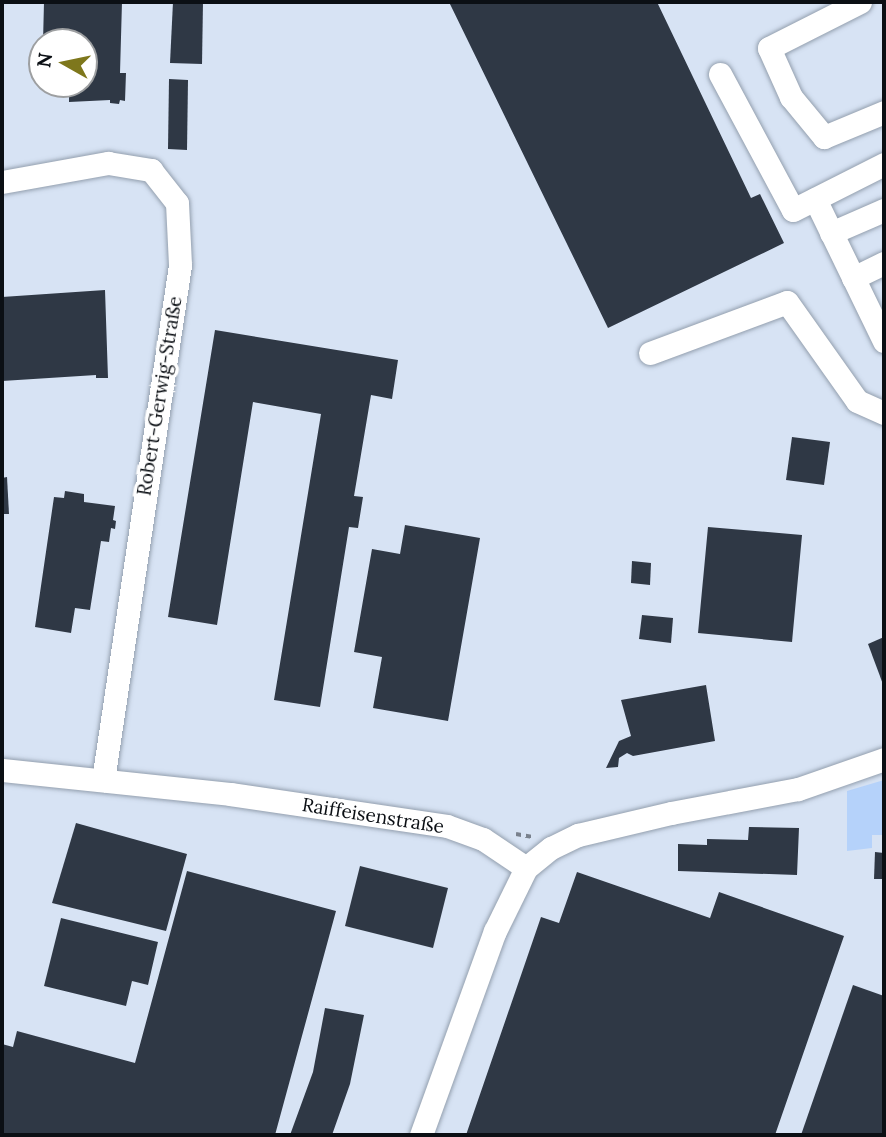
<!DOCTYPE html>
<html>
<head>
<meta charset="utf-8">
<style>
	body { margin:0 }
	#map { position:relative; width:886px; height:1137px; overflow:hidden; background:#d7e3f4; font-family:Lora,serif }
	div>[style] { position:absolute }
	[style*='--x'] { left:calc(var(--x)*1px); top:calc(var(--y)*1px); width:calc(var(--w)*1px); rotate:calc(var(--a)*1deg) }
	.green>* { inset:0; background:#b5d2fa }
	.building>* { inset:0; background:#2f3845 }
	.path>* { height:3.5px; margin-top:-1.75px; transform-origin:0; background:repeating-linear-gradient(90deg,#79818d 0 5px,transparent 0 10px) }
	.roads { filter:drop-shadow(0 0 2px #939fae) drop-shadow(0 0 2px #939fae) }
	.minor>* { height:23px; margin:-11.5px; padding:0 11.5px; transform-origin:11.5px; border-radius:11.5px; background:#fff }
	span { translate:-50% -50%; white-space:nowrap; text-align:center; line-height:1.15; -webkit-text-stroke:7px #fff; paint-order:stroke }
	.street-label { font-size:19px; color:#0b0f14 }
	.frame { position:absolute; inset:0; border:4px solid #0b0f14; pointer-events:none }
	.north { position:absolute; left:28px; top:28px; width:70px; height:70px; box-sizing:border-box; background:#fff; border:2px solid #9d9fa1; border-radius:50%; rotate:279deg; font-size:19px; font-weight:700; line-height:28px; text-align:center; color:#0b0f14 }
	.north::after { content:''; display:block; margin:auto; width:24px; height:32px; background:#7e771c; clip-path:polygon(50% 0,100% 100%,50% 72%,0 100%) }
</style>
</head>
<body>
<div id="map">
	<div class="green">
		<i style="clip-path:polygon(884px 780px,884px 835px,872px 835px,872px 848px,847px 851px,847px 791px)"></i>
	</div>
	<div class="building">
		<i style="clip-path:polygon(44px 2px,122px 2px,120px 73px,126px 73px,125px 101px,120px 100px,119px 104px,110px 103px,110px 100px,69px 102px,69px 84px,84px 84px,84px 42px,43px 42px)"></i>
		<i style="clip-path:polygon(173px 2px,203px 2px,202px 64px,170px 63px)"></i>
		<i style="clip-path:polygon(449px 2px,657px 2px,751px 198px,760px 194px,784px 243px,608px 328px)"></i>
		<i style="clip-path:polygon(169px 79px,188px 80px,187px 150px,168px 149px)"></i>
		<i style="clip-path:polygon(105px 290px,108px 378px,96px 378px,96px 375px,2px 381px,2px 297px)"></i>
		<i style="clip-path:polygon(215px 330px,398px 360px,392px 399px,371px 395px,354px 496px,363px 497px,358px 528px,349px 527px,320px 707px,274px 700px,321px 414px,253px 402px,217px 625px,168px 617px)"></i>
		<i style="clip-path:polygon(792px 437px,830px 442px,824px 485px,786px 480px)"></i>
		<i style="clip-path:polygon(7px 477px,9px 514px,2px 514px,2px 478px)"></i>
		<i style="clip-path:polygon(65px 491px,84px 494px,84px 502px,115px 506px,113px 520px,116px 521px,115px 529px,111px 528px,109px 542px,101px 541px,90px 610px,75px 608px,71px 633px,35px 627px,54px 497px,64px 498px)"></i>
		<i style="clip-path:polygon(405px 525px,480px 538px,448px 721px,373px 708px,382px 657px,354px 652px,372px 549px,400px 554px)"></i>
		<i style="clip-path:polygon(708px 527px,802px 535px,792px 642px,698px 633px)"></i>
		<i style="clip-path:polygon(632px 561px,651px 563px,650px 585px,631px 583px)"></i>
		<i style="clip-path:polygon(642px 615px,673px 618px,671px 643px,639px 639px)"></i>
		<i style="clip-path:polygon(884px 637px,884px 687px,868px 644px)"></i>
		<i style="clip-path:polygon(706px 685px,715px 741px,633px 756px,627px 753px,619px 758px,618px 767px,606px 768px,619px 741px,631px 736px,621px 700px)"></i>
		<i style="clip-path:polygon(76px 823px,187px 854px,166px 931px,52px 903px)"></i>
		<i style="clip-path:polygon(749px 827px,799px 828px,797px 875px,678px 871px,678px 844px,707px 845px,707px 839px,748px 840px)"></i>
		<i style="clip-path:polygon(875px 852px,884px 853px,884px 879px,874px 879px)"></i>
		<i style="clip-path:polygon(360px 866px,448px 888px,433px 948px,345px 926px)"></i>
		<i style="clip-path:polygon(187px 871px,336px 911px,275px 1135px,2px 1135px,2px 1044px,13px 1047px,17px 1031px,135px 1063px)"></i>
		<i style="clip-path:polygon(577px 872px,710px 918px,719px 892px,844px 936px,775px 1135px,466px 1135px,541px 917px,559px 923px)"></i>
		<i style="clip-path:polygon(61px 918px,158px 942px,148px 985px,132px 981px,126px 1006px,44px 986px)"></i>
		<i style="clip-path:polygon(853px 985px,884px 996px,884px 1135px,801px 1135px)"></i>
		<i style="clip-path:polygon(325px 1008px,364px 1015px,350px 1084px,332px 1135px,290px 1135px,313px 1072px)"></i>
	</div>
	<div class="path">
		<i style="--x:516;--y:834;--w:17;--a:10"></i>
	</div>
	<div class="roads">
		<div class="minor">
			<i style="--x:860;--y:2;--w:102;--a:153.2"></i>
			<i style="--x:769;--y:48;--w:54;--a:65.8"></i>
			<i style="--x:791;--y:97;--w:52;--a:50.5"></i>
			<i style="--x:824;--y:137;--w:65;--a:-22.6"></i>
			<i style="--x:720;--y:74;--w:154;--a:61.8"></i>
			<i style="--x:793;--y:210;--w:102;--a:-26.8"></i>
			<i style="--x:2;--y:182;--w:108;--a:-10.2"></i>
			<i style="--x:108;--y:163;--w:44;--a:9.2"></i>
			<i style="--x:151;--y:170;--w:42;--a:51.8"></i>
			<i style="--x:177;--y:203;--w:62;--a:87.2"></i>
			<i style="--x:180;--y:265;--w:521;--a:98.5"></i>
			<i style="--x:815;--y:199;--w:158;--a:64.1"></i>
			<i style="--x:831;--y:233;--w:58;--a:-23.5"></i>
			<i style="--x:853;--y:278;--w:34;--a:-26"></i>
			<i style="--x:650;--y:353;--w:146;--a:-20.4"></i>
			<i style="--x:787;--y:302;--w:121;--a:54.7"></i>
			<i style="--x:857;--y:401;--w:30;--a:24"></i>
			<i style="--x:2;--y:770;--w:229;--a:6"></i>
			<i style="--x:230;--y:794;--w:219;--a:8.4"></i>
			<i style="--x:447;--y:826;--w:38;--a:20"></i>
			<i style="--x:483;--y:839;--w:52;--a:34"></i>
			<i style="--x:526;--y:868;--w:32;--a:-39"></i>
			<i style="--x:551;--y:848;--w:30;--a:-26"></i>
			<i style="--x:578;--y:835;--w:96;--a:-13.3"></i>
			<i style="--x:671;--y:813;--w:129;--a:-10.7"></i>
			<i style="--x:798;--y:789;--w:91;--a:-19.2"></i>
			<i style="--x:421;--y:1135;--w:217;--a:-70.1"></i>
			<i style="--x:495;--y:931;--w:70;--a:-63.8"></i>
		</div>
	</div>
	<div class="street-label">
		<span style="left:160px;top:396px;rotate:-81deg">Robert-Gerwig-Straße</span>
		<span style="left:373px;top:816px;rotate:9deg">Raiffeisenstraße</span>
	</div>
	<div class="frame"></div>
	<div class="north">N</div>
</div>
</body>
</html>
